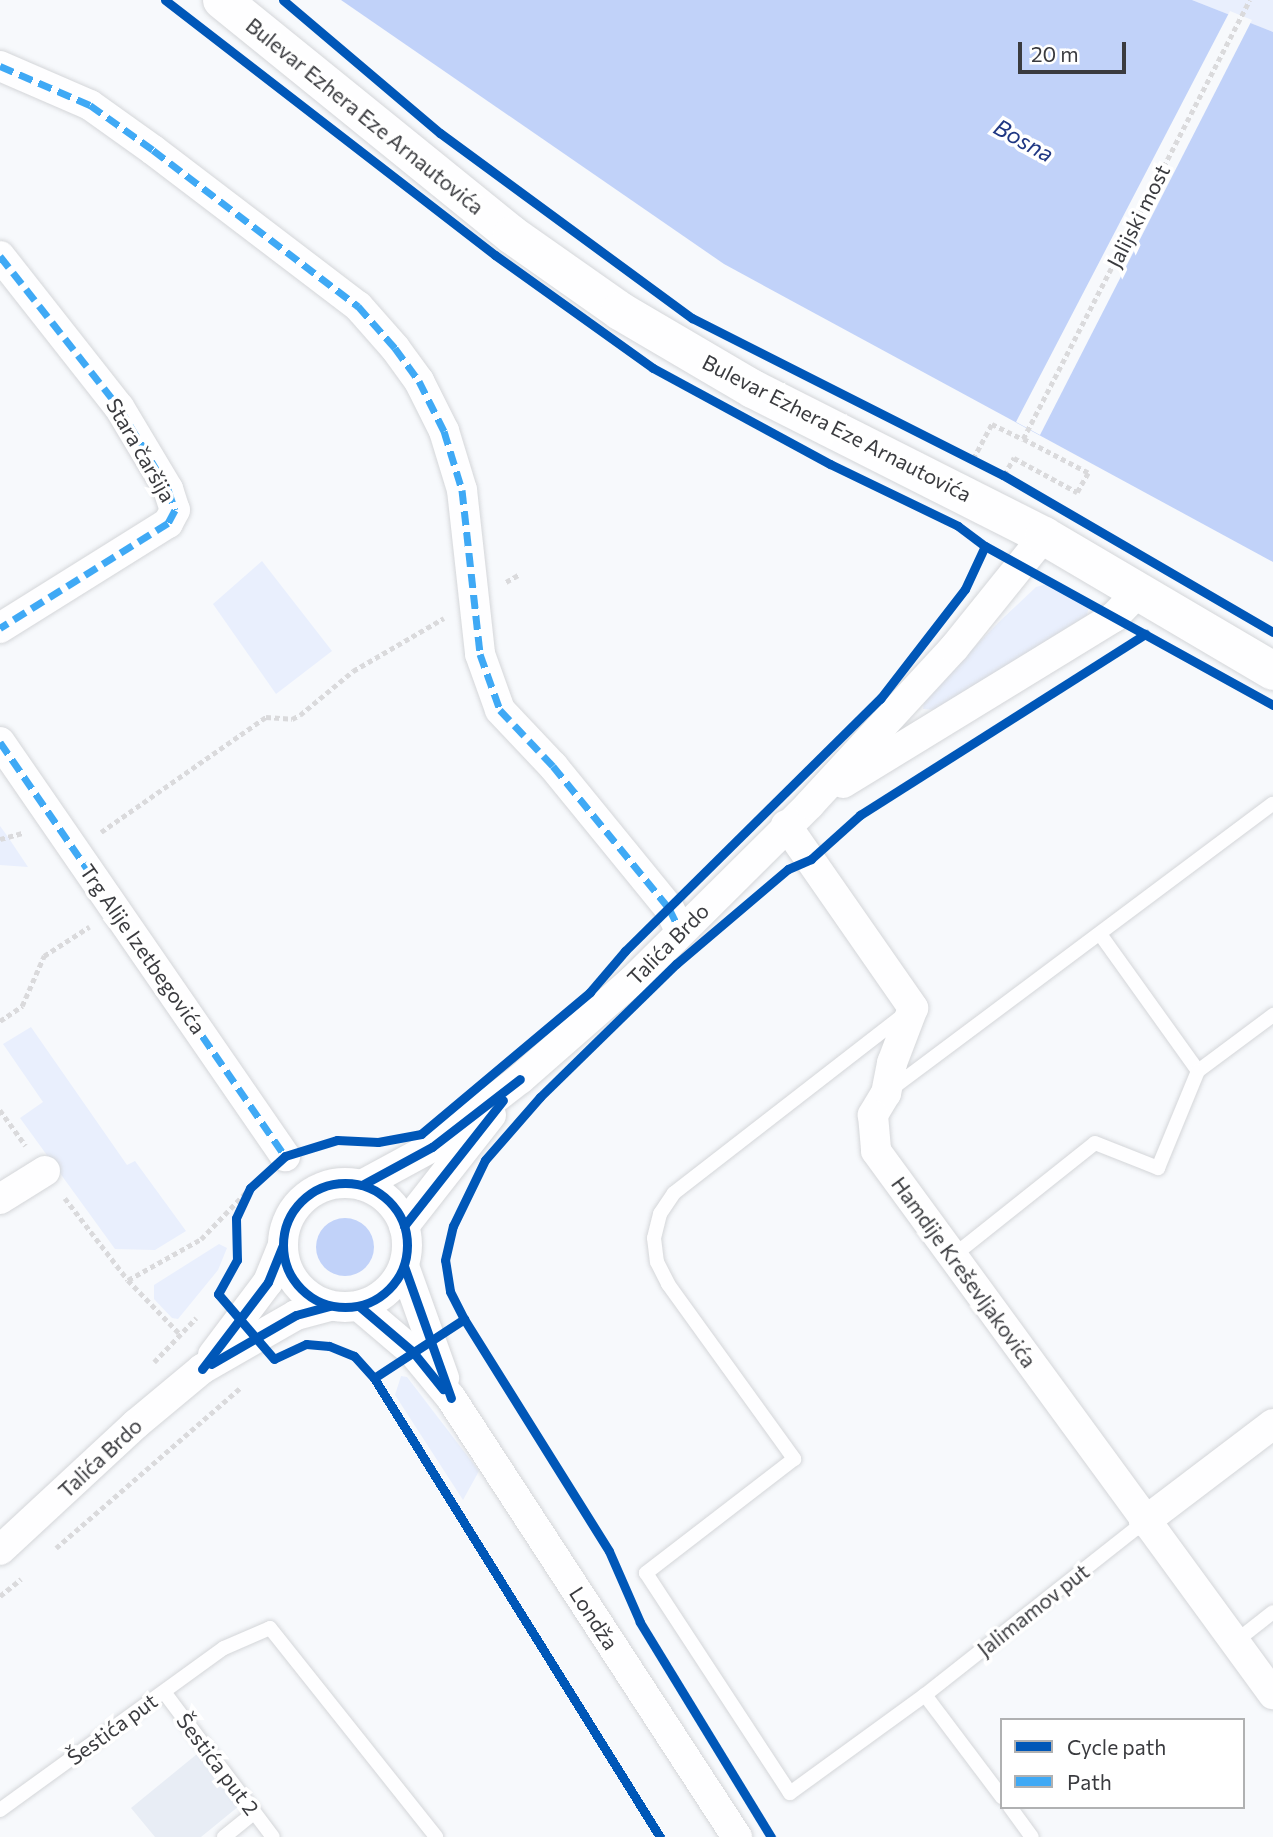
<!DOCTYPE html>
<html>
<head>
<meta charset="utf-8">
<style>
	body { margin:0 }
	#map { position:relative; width:1273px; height:1837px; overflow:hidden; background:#f7f9fc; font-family:Commissioner,sans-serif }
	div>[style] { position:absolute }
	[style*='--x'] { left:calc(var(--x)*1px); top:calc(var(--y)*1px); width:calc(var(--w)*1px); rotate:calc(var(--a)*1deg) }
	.built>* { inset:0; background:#e8edf5 }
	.green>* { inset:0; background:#e9effd }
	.water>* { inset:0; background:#c1d2f9 }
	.round { border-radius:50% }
	.pier>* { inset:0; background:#f7f9fc }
	.path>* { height:4.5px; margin-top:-2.25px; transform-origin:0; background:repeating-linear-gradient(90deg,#dadadc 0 5px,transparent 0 8.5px) }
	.roads { filter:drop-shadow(0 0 2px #d4d6d9) drop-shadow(0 0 2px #d4d6d9) }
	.lane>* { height:14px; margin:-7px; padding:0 7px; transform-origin:7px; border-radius:7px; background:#fefeff }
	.street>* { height:30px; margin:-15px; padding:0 15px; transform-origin:15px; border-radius:15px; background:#fefeff }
	.street>.ring { margin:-15px; padding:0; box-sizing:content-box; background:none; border:30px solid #fefeff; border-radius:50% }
	.secondary>* { height:38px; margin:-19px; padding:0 19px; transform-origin:19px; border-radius:19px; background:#fefeff }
	.quiet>* { height:7px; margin-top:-3.5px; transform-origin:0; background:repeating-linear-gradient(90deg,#3fa9f5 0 14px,transparent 0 21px) }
	.cycleway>* { height:9px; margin:-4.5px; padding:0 4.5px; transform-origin:4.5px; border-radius:4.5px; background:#0057b8 }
	.cycleway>.ring { margin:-4.5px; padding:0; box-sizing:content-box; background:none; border:9px solid #0057b8; border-radius:50% }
	span { translate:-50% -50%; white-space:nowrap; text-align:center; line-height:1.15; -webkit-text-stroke:7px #fff; paint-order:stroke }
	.street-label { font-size:21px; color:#3a3b3f }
	.water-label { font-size:23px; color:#1f3783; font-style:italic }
	.legend { position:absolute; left:1000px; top:1718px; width:245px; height:91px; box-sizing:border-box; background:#fff; border:2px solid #b0b1b2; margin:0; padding:9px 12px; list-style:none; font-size:21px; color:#3a3b3f }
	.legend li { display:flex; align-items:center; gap:14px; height:35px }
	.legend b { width:35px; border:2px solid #b0b1b2 }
	.scale { position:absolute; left:1018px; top:42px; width:108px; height:32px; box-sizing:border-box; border:4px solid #3a3b3f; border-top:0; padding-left:9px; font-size:21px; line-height:24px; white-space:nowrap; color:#3a3b3f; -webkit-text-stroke:5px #fff; paint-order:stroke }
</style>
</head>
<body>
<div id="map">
	<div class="built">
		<i style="clip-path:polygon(197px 1754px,239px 1806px,201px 1837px,155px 1837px,131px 1808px)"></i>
	</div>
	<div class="green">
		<i style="clip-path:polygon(1192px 0,1273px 0,1273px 32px,1250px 23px)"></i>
		<i style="clip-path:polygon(262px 561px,332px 651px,276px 694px,213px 604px)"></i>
		<i style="clip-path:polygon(1047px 584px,1089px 606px,1087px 615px,936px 710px,923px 709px,925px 697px,1000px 621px,1036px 587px)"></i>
		<i style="clip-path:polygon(0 826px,8px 837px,28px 867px,0 865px)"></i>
		<i style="clip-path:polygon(31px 1027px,127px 1165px,135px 1161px,186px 1231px,155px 1250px,115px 1249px,20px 1118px,43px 1102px,3px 1044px)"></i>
		<i style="clip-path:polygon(219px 1244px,227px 1248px,218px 1270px,178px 1319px,172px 1318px,154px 1299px,154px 1285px)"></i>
		<i style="clip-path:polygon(401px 1376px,407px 1377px,479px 1471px,463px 1500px,395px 1395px)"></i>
	</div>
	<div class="water">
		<i style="clip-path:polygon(341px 0,1192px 0,1273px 32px,1273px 562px,724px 264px)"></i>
		<i class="round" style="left:316px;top:1218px;width:58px;height:58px"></i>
	</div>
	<div class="pier">
		<i style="clip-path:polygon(1230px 11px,1252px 20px,1040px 435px,1016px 422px)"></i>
	</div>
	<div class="path">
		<i style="--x:973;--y:459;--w:40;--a:-62"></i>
		<i style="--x:992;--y:424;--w:34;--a:26"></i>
		<i style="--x:1004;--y:475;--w:20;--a:-60"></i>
		<i style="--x:1014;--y:458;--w:72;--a:28.4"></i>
		<i style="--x:1077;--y:492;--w:22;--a:-60"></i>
		<i style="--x:1088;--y:473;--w:73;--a:-152.4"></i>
		<i style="--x:1023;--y:439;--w:494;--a:-62.7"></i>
		<i style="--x:506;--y:582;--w:14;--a:-30"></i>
		<i style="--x:101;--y:832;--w:201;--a:-34.9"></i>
		<i style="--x:266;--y:717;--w:26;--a:4"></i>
		<i style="--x:292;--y:719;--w:9;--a:-27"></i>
		<i style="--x:300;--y:715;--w:69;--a:-39.7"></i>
		<i style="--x:353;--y:671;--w:105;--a:-30.2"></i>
		<i style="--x:0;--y:839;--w:24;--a:-15"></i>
		<i style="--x:0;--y:1021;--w:27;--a:-34"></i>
		<i style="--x:22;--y:1006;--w:55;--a:-66.3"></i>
		<i style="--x:44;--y:956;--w:54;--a:-32.8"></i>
		<i style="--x:0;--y:1110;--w:44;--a:54.2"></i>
		<i style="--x:65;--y:1198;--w:103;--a:52.5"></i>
		<i style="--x:128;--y:1280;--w:75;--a:46.1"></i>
		<i style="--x:128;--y:1280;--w:84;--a:-29.3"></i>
		<i style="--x:201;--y:1239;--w:71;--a:-46.1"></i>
		<i style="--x:154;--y:1362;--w:61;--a:-46.3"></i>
		<i style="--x:56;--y:1548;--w:244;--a:-41"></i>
		<i style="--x:0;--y:1596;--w:27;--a:-39"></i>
	</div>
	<div class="roads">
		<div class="lane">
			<i style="--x:1100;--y:934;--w:168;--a:54.4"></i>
			<i style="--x:1198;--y:1071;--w:94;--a:-36.7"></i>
			<i style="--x:906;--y:1013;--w:294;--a:142.2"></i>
			<i style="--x:674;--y:1193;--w:25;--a:124"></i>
			<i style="--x:660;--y:1214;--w:25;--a:104"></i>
			<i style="--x:654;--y:1238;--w:24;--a:83"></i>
			<i style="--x:657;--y:1262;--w:25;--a:63"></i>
			<i style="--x:668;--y:1284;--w:216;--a:54.2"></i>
			<i style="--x:794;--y:1459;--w:187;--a:142.4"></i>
			<i style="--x:646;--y:1573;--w:263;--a:56.8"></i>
			<i style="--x:790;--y:1793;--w:167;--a:-36"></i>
			<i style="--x:925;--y:1695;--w:279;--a:-38.3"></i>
			<i style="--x:890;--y:1090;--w:478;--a:-36.8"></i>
			<i style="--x:953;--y:1256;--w:181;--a:-38.5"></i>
			<i style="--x:1095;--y:1143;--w:68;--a:21.6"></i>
			<i style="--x:1158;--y:1168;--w:105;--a:-67.6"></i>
			<i style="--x:1235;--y:1642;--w:48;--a:-38.3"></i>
			<i style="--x:164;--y:1692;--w:181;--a:53.1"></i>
			<i style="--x:925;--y:1695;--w:128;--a:53"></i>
			<i style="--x:1010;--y:1807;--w:37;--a:54"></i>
			<i style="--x:0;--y:1810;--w:276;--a:-35.9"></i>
			<i style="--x:224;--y:1648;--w:50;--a:-23.5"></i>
			<i style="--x:270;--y:1628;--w:267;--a:51.5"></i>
			<i style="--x:224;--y:1837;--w:38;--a:-39"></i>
		</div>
		<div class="street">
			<i style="--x:0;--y:66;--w:98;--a:23.4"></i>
			<i style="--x:90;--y:105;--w:77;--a:35.5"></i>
			<i style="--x:153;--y:150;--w:258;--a:37.3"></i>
			<i style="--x:358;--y:306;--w:56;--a:48.6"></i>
			<i style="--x:395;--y:348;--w:41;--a:54"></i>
			<i style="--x:419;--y:381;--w:56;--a:63.4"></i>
			<i style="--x:444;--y:431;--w:62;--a:73"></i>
			<i style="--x:462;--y:490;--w:165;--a:83.7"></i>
			<i style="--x:480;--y:654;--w:59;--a:70.3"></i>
			<i style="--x:500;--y:710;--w:77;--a:46.6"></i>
			<i style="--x:553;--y:766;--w:183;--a:50.8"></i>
			<i style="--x:669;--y:908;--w:25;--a:64"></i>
			<i style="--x:0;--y:256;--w:192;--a:51.8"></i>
			<i style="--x:119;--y:407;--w:96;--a:59.1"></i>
			<i style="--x:168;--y:489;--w:22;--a:72"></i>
			<i style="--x:175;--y:510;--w:15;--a:118"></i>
			<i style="--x:168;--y:523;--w:198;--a:148"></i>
			<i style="--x:0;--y:742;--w:503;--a:55.46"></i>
			<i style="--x:843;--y:783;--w:318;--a:-31.5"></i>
			<i style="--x:1114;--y:617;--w:36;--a:-46"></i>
			<i style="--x:786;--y:825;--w:223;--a:55.2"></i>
			<i style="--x:913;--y:1008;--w:59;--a:110.9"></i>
			<i style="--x:892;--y:1063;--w:31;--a:101"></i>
			<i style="--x:886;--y:1093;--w:26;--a:121"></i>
			<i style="--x:873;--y:1115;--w:36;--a:85"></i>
			<i style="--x:876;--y:1151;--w:673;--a:53.83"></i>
			<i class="ring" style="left:283px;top:1183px;width:94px;height:94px"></i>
			<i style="--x:362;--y:1185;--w:80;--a:-28.5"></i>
			<i style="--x:432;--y:1147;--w:111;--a:-37.7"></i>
			<i style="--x:520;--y:1079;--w:149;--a:-41.2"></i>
			<i style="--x:632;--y:981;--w:251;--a:-44.8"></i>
			<i style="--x:810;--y:804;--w:212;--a:-47.3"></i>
			<i style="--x:954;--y:648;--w:144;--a:-51.2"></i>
			<i style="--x:0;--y:1199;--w:53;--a:-31.9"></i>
			<i style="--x:404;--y:1226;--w:141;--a:-51.9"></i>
			<i style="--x:404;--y:1266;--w:119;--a:70.3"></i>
			<i style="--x:359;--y:1306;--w:71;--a:40.4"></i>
			<i style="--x:413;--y:1352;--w:60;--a:50.4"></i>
			<i style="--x:451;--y:1398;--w:524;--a:56.92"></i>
			<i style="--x:213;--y:1355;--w:91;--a:-53"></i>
			<i style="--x:268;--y:1282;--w:38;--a:-68"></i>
			<i style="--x:1144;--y:1522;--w:162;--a:-37.2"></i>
			<i style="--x:0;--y:1550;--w:185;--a:-42.8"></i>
			<i style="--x:136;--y:1424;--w:86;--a:-39.8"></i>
			<i style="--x:202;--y:1369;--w:108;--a:-29.9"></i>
			<i style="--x:296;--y:1315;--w:35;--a:-15"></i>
		</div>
		<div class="secondary">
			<i style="--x:222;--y:0;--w:373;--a:39"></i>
			<i style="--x:512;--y:235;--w:132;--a:35.1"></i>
			<i style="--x:620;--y:311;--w:154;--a:30.4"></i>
			<i style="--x:753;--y:389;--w:326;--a:26.8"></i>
			<i style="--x:1044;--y:536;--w:266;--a:30.5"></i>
		</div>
	</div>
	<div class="quiet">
		<i style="--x:0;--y:66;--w:98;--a:23.4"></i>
		<i style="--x:90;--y:105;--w:77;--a:35.5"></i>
		<i style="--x:153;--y:150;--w:258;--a:37.3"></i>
		<i style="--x:358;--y:306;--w:56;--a:48.6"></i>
		<i style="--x:395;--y:348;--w:41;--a:54"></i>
		<i style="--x:419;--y:381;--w:56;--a:63.4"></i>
		<i style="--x:444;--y:431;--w:62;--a:73"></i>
		<i style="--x:462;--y:490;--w:165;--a:83.7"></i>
		<i style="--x:480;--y:654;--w:59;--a:70.3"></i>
		<i style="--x:500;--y:710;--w:77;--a:46.6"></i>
		<i style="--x:553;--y:766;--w:183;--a:50.8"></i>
		<i style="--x:669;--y:908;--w:25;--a:64"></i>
		<i style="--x:0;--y:256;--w:192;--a:51.8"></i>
		<i style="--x:119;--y:407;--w:96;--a:59.1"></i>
		<i style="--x:168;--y:489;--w:22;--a:72"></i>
		<i style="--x:175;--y:510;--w:15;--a:118"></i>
		<i style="--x:168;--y:523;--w:198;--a:148"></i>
		<i style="--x:0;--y:742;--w:503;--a:55.46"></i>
	</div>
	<div class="cycleway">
		<i style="--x:165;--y:0;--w:417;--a:37.7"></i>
		<i style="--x:495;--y:255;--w:194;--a:35.6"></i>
		<i style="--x:653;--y:368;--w:201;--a:28.5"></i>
		<i style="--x:830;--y:464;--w:142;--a:25.8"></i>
		<i style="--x:958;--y:526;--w:34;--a:37"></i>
		<i style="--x:985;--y:546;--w:329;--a:28.9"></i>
		<i style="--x:283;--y:0;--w:206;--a:40.3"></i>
		<i style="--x:440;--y:133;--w:313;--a:36.3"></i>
		<i style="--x:692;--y:318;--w:348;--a:26.8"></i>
		<i style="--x:1003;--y:475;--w:312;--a:30.2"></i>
		<i class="ring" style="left:283px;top:1183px;width:115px;height:115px"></i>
		<i style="--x:362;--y:1185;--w:80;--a:-28.5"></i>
		<i style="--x:432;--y:1147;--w:111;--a:-37.7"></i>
		<i style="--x:404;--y:1226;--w:160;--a:-51.8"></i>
		<i style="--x:404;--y:1266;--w:140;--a:70.4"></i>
		<i style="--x:359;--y:1306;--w:71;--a:40.4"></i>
		<i style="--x:413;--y:1352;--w:48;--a:51"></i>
		<i style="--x:211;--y:1364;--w:98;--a:-30"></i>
		<i style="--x:296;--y:1315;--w:35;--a:-15"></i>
		<i style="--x:202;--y:1369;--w:109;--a:-52.8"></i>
		<i style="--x:268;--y:1282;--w:38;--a:-68"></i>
		<i style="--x:374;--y:1378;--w:108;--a:-33.2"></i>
		<i style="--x:660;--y:1837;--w:541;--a:-121.93"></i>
		<i style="--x:374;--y:1378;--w:30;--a:-132"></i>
		<i style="--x:354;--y:1356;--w:27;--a:-158"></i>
		<i style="--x:329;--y:1346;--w:23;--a:-175"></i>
		<i style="--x:306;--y:1344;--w:35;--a:155"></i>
		<i style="--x:274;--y:1359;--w:86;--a:-130.7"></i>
		<i style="--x:218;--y:1294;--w:39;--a:-61"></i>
		<i style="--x:237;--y:1260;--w:42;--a:-91.4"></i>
		<i style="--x:236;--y:1218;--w:33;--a:-65"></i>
		<i style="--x:250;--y:1188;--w:47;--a:-42.4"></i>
		<i style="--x:285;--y:1156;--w:54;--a:-17.1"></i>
		<i style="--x:337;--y:1140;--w:41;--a:2.8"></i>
		<i style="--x:378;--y:1142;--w:44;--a:-10.5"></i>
		<i style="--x:421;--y:1134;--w:221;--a:-40"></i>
		<i style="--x:590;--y:992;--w:54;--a:-49.5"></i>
		<i style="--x:625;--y:951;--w:359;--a:-44.7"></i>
		<i style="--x:880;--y:699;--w:139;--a:-52.3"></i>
		<i style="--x:965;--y:589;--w:47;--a:-65.1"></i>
		<i style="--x:771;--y:1837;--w:252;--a:-121.4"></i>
		<i style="--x:640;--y:1622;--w:77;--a:-113.6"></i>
		<i style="--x:609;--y:1551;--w:274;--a:-122"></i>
		<i style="--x:464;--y:1319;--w:31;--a:-117"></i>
		<i style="--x:450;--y:1291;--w:31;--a:-99"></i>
		<i style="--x:445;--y:1260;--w:35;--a:-77"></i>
		<i style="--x:453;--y:1226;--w:73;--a:-64.1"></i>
		<i style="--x:485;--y:1160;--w:84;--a:-48.9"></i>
		<i style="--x:540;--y:1097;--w:190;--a:-44.4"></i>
		<i style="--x:676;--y:964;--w:147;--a:-40.3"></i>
		<i style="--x:788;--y:869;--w:25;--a:-23"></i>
		<i style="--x:811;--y:859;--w:66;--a:-41.9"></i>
		<i style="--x:860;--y:815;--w:338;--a:-32.4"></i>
	</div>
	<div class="street-label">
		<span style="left:365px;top:116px;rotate:39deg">Bulevar Ezhera Eze Arnautovića</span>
		<span style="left:1138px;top:216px;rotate:-63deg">Jalijski most</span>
		<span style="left:837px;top:428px;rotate:27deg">Bulevar Ezhera Eze Arnautovića</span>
		<span style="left:141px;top:450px;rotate:60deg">Stara čaršija</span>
		<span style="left:668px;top:944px;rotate:-45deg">Talića Brdo</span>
		<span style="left:143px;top:949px;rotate:55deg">Trg Alije Izetbegovića</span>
		<span style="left:964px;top:1272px;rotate:54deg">Hamdije Kreševljakovića</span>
		<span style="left:100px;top:1458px;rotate:-43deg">Talića Brdo</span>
		<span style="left:1033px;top:1610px;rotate:-38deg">Jalimamov put</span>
		<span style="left:594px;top:1618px;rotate:57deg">Londža</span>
		<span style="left:112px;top:1729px;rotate:-36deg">Šestića put</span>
		<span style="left:218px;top:1764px;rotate:53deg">Šestića put 2</span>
	</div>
	<div class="water-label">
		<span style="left:1024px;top:140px;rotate:29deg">Bosna</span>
	</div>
	<ul class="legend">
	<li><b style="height:9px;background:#0057b8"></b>Cycle path</li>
	<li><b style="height:9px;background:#3fa9f5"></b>Path</li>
	</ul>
	<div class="scale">20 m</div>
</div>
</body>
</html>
